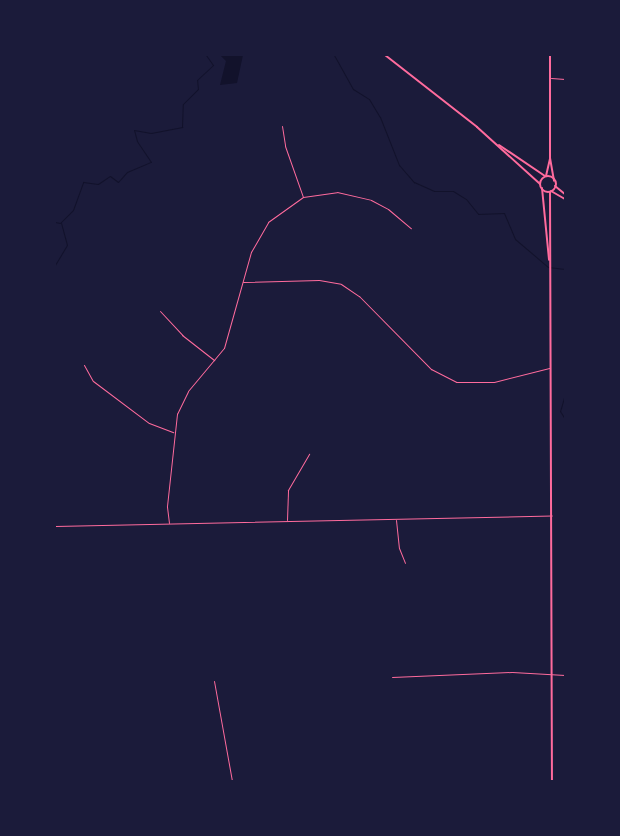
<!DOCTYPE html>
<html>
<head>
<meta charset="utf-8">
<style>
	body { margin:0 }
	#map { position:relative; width:620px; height:836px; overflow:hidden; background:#1b1b3a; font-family:Commissioner,sans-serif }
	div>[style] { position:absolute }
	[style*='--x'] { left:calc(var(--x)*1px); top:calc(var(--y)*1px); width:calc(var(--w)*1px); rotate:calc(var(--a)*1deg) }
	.water>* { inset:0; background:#12122b }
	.stream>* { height:1px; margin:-0.5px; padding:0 0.5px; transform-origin:0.5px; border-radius:0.5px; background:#12122b }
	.minor>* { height:1px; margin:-0.5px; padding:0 0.5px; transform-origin:0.5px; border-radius:0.5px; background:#ff6b9d }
	.tertiary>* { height:2px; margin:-1px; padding:0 1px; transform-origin:1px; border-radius:1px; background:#ff6b9d }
	.secondary>* { height:2px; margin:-1px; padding:0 1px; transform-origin:1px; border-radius:1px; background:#ff6b9d }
	.secondary>.ring { margin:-1px; padding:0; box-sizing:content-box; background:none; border:2px solid #ff6b9d; border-radius:50% }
	span { translate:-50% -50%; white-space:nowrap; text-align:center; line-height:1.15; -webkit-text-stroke:5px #1b1b3a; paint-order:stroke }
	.frame { position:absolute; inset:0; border:56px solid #1b1b3a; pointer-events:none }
</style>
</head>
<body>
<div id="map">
	<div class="water">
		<i style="clip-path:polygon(220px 55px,243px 55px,237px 83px,220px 85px,226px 61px)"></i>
	</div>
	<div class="stream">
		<i style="--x:334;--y:55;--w:39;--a:61"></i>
		<i style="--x:353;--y:89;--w:19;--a:32"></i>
		<i style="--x:369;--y:99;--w:21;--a:59"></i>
		<i style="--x:380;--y:117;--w:52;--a:68.4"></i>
		<i style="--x:399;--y:165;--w:23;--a:49"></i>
		<i style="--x:414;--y:182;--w:22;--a:24"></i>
		<i style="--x:434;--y:191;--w:19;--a:0"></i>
		<i style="--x:453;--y:191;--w:15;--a:32"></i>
		<i style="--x:466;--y:199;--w:19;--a:51"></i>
		<i style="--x:478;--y:214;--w:26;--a:-2"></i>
		<i style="--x:504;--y:213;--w:28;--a:67"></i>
		<i style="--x:515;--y:239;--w:43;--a:40.3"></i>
		<i style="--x:548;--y:267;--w:17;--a:7"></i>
		<i style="--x:55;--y:222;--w:5;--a:11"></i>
		<i style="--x:60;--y:223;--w:18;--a:-45"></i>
		<i style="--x:73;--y:210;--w:30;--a:-70"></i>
		<i style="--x:83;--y:182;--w:15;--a:8"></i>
		<i style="--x:98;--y:184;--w:14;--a:-34"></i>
		<i style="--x:110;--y:176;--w:10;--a:37"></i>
		<i style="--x:118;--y:182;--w:13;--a:-48"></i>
		<i style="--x:127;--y:172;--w:26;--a:-23"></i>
		<i style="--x:151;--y:162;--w:25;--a:-124"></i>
		<i style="--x:137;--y:141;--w:11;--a:-105"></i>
		<i style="--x:134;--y:130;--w:17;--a:10"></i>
		<i style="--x:151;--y:133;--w:32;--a:-11"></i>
		<i style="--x:182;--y:127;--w:23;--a:-88"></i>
		<i style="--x:183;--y:104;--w:21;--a:-45"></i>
		<i style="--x:198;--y:89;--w:9;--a:-96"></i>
		<i style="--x:197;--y:80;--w:22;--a:-43"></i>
		<i style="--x:213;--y:65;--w:12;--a:-125"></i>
		<i style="--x:55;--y:265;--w:23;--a:-59"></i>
		<i style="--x:67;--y:245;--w:23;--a:-105"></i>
		<i style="--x:565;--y:394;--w:18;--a:106"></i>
		<i style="--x:560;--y:411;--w:9;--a:58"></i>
	</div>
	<div class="minor">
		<i style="--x:551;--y:78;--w:14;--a:4"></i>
		<i style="--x:282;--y:126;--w:20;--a:81"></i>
		<i style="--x:285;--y:146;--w:54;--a:70.6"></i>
		<i style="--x:243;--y:282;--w:76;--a:-1.5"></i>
		<i style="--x:319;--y:280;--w:22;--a:10"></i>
		<i style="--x:341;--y:284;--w:22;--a:34"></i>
		<i style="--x:359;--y:296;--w:103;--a:45.4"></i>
		<i style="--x:431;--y:369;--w:28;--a:27"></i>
		<i style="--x:456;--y:382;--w:38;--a:0"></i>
		<i style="--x:494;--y:382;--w:57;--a:-14.3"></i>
		<i style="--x:160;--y:311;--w:33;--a:47"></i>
		<i style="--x:182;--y:335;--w:41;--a:38"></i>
		<i style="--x:84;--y:365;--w:18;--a:61"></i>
		<i style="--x:93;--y:381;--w:70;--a:36.9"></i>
		<i style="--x:149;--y:423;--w:26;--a:21"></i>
		<i style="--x:287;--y:520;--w:30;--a:-88"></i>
		<i style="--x:288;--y:490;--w:42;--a:-59.7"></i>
		<i style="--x:396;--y:520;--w:28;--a:84"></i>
		<i style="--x:399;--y:548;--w:16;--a:68"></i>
		<i style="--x:169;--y:523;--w:17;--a:-97"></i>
		<i style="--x:167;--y:506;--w:93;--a:-83.8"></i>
		<i style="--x:177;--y:414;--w:25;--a:-64"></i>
		<i style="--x:188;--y:391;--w:56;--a:-50.1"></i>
		<i style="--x:224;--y:348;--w:100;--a:-74.3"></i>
		<i style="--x:251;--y:252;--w:34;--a:-60"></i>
		<i style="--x:268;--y:222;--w:43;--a:-35.5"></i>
		<i style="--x:303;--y:197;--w:34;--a:-8"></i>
		<i style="--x:337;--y:192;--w:35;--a:13"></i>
		<i style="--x:371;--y:200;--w:19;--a:28"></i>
		<i style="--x:388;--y:209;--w:30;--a:40"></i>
		<i style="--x:55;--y:526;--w:497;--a:-1.2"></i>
		<i style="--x:392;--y:677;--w:120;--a:-2.4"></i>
		<i style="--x:512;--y:672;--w:53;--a:3.2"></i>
		<i style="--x:214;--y:681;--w:102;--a:79.8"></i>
	</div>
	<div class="tertiary">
		<i style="--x:550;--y:158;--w:23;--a:80"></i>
		<i style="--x:546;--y:176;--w:18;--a:-77"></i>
		<i style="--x:550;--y:158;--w:103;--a:-90"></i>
	</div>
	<div class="secondary">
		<i style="--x:385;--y:55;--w:117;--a:38"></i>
		<i style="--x:477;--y:127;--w:85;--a:42.1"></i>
		<i style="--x:499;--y:145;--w:55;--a:34"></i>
		<i class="ring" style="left:540px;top:176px;width:14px;height:14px"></i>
		<i style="--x:555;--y:186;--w:13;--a:39"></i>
		<i style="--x:542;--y:188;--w:72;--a:84.4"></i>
		<i style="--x:551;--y:191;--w:16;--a:30"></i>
		<i style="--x:550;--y:192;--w:589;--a:89.81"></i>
	</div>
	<div class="frame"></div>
</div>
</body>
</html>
